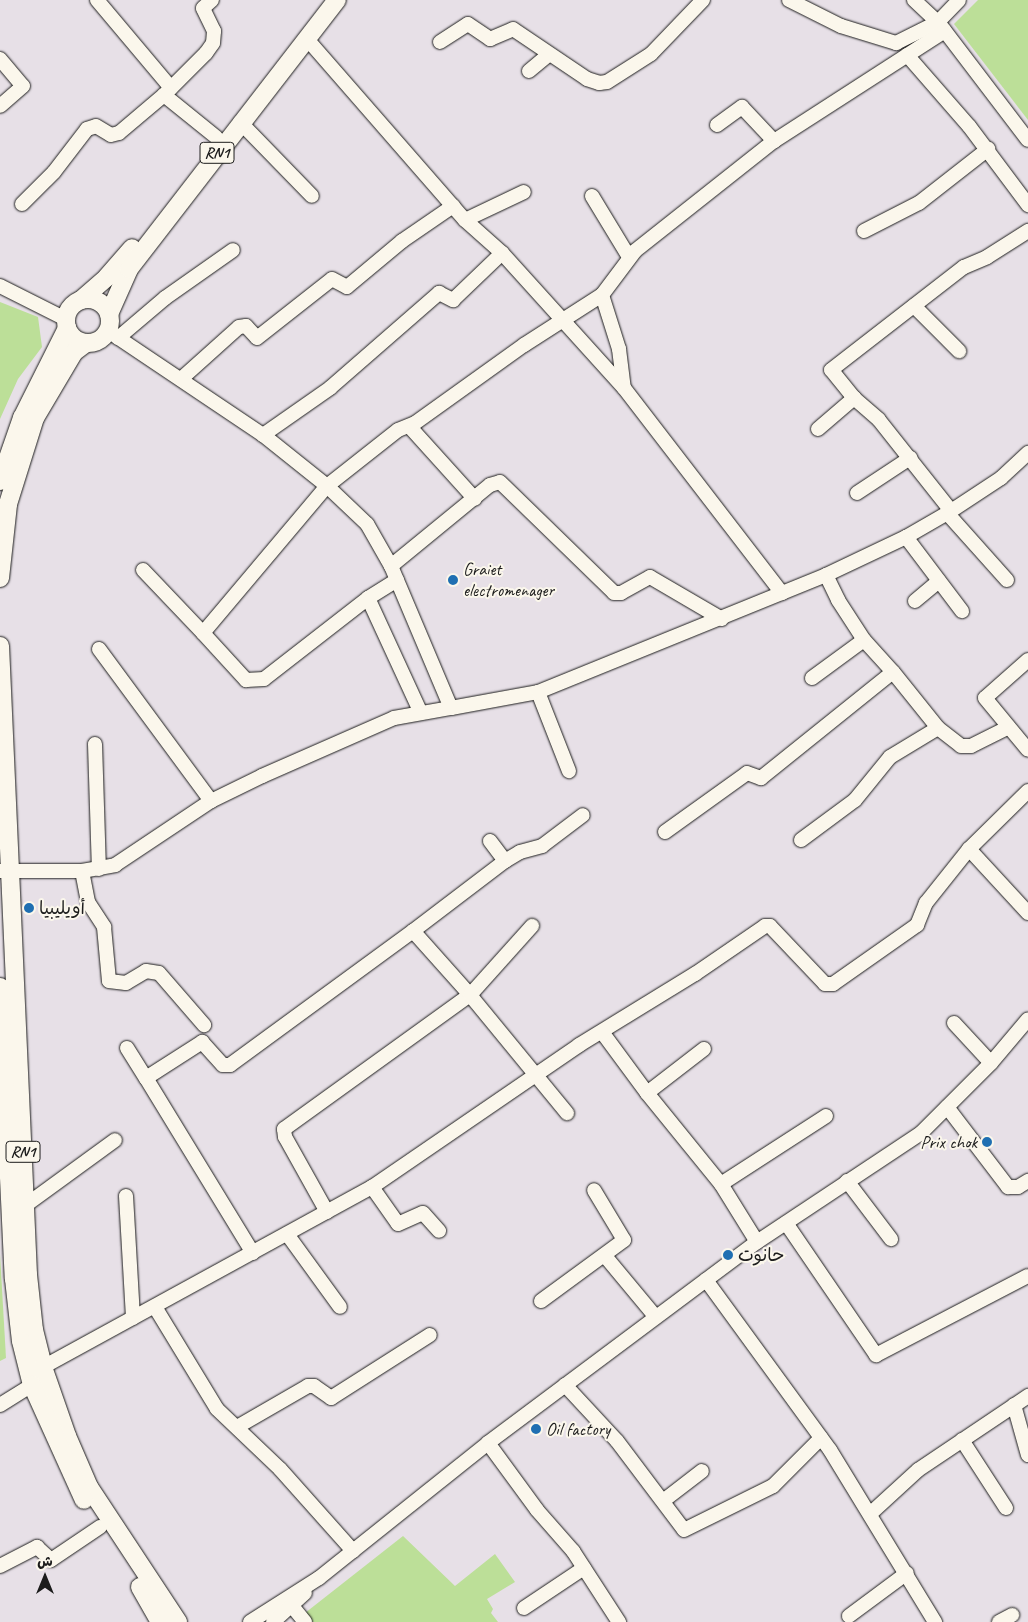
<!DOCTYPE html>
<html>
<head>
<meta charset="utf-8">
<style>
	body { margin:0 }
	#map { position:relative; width:1028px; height:1622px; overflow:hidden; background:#e7e0e7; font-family:Caveat,"Playpen Sans Arabic",sans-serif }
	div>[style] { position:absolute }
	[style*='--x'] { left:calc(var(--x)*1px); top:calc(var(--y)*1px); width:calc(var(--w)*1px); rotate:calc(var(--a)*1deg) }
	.green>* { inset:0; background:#bcdf98 }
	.roads { filter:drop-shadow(0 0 1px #1c1c1c) drop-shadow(0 0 1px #1c1c1c) }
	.minor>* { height:14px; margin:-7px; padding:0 7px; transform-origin:7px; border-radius:7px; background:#fbf7ec }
	.major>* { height:18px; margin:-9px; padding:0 9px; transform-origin:9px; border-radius:9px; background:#fbf7ec }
	.major>.ring { margin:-9px; padding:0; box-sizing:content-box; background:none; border:18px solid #fbf7ec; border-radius:50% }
	.dots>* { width:14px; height:14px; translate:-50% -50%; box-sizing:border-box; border:2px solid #fbf7ec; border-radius:50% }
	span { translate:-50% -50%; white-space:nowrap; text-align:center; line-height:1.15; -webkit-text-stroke:4px #fbf7ec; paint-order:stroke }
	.shield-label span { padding:1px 4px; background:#fbf7ec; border:1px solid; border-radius:4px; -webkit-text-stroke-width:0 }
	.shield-label { font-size:16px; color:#1c1c1c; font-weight:700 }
	.poi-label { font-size:18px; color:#1c1c1c }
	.left { translate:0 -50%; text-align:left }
	.right { translate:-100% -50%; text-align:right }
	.north { position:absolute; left:20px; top:1552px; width:50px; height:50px; -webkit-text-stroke:4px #fbf7ec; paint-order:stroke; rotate:0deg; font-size:14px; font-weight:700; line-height:20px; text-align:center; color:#1c1c1c }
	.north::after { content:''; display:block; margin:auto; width:18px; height:22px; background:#1c1c1c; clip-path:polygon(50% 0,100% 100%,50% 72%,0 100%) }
</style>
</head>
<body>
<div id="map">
	<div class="green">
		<i style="clip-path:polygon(978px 0,1028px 0,1028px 120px,954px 24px)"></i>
		<i style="clip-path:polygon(0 302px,38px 317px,42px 347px,18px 379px,0 419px)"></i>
		<i style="clip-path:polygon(0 1254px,6px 1358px,0 1361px)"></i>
		<i style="clip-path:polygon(403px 1536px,455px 1586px,495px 1554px,515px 1582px,487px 1599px,493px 1609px,491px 1613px,498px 1622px,313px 1622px,305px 1613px)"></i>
	</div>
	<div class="roads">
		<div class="minor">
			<i style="--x:97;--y:0;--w:115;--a:49.9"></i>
			<i style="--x:789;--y:0;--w:58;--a:26.6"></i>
			<i style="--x:841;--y:26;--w:58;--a:17.2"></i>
			<i style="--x:896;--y:43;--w:47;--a:-26.6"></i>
			<i style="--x:938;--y:22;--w:30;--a:-46"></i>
			<i style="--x:914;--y:0;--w:33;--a:43"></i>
			<i style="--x:938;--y:22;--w:148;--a:52.7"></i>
			<i style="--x:307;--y:39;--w:240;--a:48.9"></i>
			<i style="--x:465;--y:220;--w:50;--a:41.7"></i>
			<i style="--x:502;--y:253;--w:182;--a:47.9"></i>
			<i style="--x:624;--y:388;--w:259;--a:52.4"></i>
			<i style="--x:440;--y:42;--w:33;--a:-33"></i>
			<i style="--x:468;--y:24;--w:27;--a:34"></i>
			<i style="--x:490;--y:39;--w:25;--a:-23"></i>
			<i style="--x:513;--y:29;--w:89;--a:34"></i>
			<i style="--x:587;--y:79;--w:13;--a:18"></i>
			<i style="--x:599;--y:83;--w:8;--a:-7"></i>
			<i style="--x:607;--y:82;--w:52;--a:-32.5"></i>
			<i style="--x:651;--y:54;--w:75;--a:-46.1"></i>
			<i style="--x:907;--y:55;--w:94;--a:48.9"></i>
			<i style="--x:969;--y:126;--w:99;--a:53.2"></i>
			<i style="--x:0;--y:59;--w:35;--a:50"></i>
			<i style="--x:23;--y:86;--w:30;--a:139"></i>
			<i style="--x:529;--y:71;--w:26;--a:-40"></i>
			<i style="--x:164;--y:95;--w:67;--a:38.9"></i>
			<i style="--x:240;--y:122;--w:103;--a:45.8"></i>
			<i style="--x:717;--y:125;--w:31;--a:-36"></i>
			<i style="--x:742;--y:107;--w:47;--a:46.7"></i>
			<i style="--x:592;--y:196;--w:71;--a:58.8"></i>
			<i style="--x:22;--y:204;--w:45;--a:-45"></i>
			<i style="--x:54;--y:172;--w:54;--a:-52.5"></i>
			<i style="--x:87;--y:129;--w:9;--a:-18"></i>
			<i style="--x:96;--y:126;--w:17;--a:31"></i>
			<i style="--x:111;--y:135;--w:8;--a:-14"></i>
			<i style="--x:119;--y:133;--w:59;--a:-40.2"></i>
			<i style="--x:164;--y:95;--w:59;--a:-45"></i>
			<i style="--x:206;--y:53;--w:12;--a:-55"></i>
			<i style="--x:213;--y:43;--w:12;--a:-85"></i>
			<i style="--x:214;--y:31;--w:25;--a:-116"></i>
			<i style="--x:203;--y:8;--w:12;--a:-42"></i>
			<i style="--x:465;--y:220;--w:65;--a:-25.4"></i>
			<i style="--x:864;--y:231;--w:62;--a:-27"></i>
			<i style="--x:919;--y:203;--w:88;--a:-38"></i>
			<i style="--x:0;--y:286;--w:74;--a:26.6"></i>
			<i style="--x:602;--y:295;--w:57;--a:72.5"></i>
			<i style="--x:619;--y:349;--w:39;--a:83"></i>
			<i style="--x:914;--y:306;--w:64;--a:45"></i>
			<i style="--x:118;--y:338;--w:62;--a:-40.4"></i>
			<i style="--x:165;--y:298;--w:83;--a:-35.2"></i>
			<i style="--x:181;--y:379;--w:78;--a:-41.9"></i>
			<i style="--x:239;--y:327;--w:7;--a:-8"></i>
			<i style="--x:246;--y:326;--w:16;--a:47"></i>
			<i style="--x:257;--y:338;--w:95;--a:-38.2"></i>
			<i style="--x:332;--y:279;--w:17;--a:28"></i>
			<i style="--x:347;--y:287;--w:72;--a:-39.9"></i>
			<i style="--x:402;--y:241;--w:62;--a:-34.5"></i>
			<i style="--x:854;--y:398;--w:36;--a:-129"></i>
			<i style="--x:831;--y:370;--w:168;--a:-37.8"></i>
			<i style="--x:964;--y:267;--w:25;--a:-23"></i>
			<i style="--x:987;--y:257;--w:49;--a:-32.4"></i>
			<i style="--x:409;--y:426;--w:98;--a:47.9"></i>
			<i style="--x:818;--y:429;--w:48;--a:-40.7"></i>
			<i style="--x:854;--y:398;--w:33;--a:41"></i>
			<i style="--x:879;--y:420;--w:116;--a:51.6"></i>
			<i style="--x:263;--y:435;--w:82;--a:-35"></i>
			<i style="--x:330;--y:388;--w:145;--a:-41.1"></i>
			<i style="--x:439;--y:293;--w:16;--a:27"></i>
			<i style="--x:453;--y:300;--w:68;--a:-43.8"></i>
			<i style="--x:857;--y:493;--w:64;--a:-33.4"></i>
			<i style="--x:947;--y:513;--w:90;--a:48.2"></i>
			<i style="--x:906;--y:537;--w:93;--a:52.9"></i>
			<i style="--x:391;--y:566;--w:128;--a:-39.3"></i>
			<i style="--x:490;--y:485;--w:10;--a:-17"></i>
			<i style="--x:500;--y:482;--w:159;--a:44.2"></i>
			<i style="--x:614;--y:593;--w:7;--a:0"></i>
			<i style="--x:621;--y:593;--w:33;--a:-29"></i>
			<i style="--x:650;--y:577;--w:83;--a:30.3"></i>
			<i style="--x:143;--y:570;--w:87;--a:46.4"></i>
			<i style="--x:203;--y:633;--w:192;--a:-49.9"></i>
			<i style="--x:327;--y:486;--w:90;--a:-38.3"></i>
			<i style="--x:398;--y:430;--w:18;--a:-22"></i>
			<i style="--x:415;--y:423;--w:134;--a:-35.6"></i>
			<i style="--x:524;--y:345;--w:93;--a:-32.7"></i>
			<i style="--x:602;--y:295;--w:55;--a:-53.1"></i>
			<i style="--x:635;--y:251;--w:177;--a:-38.4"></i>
			<i style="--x:774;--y:141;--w:203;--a:-32.8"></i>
			<i style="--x:826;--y:575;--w:28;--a:64"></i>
			<i style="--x:838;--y:600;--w:48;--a:57"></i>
			<i style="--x:864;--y:640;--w:43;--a:47.8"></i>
			<i style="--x:397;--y:580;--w:34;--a:148"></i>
			<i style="--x:368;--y:598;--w:124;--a:65.3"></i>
			<i style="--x:915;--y:601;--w:31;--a:-40"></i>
			<i style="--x:203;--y:633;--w:64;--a:47.5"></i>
			<i style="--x:246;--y:680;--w:18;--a:-3"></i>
			<i style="--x:264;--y:679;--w:132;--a:-37.9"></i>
			<i style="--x:99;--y:649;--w:189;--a:53.6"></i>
			<i style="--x:1028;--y:660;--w:57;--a:138.5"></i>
			<i style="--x:985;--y:698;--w:67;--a:50.4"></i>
			<i style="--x:812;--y:678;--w:64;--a:-36.2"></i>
			<i style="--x:538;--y:692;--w:85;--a:68.6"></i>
			<i style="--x:451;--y:708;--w:88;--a:-10.4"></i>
			<i style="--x:538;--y:692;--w:311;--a:-22.1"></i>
			<i style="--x:826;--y:575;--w:89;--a:-25.4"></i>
			<i style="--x:906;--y:537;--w:52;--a:-30"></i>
			<i style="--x:951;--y:511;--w:60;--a:-33.4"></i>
			<i style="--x:1001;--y:478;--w:37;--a:-43"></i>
			<i style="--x:95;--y:744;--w:125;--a:88.2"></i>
			<i style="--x:1028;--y:791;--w:83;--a:135.5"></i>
			<i style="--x:969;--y:849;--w:87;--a:47.3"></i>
			<i style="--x:665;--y:832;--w:101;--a:-35.7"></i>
			<i style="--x:747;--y:773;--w:15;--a:20"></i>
			<i style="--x:761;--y:778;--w:169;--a:-38.8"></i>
			<i style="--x:893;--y:672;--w:72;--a:51.2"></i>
			<i style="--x:938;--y:728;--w:29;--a:38"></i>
			<i style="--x:961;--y:746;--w:10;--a:0"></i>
			<i style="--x:971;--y:746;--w:42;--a:-26.6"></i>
			<i style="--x:801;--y:840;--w:67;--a:-36.5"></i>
			<i style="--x:855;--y:800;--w:55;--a:-50.9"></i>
			<i style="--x:890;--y:757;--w:56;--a:-31.1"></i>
			<i style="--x:490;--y:841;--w:25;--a:53"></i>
			<i style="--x:0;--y:871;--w:82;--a:0"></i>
			<i style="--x:82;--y:871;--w:34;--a:-10"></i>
			<i style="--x:115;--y:865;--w:115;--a:-33.7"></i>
			<i style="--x:211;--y:801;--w:57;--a:-26.1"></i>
			<i style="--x:262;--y:776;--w:144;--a:-23.7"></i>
			<i style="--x:394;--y:718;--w:58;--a:-10"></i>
			<i style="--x:451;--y:708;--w:154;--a:-112.9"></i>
			<i style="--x:391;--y:566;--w:48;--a:-119.7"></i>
			<i style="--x:367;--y:524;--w:55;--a:-136.5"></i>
			<i style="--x:327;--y:486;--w:82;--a:-141.4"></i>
			<i style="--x:263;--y:435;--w:187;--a:-146.1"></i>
			<i style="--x:82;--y:871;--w:32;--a:79"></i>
			<i style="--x:88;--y:902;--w:30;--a:57"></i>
			<i style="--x:104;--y:927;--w:54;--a:84.7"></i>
			<i style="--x:109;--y:981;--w:17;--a:7"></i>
			<i style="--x:126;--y:983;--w:23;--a:-31"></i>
			<i style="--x:146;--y:971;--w:13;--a:9"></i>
			<i style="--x:159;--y:973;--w:69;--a:49.1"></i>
			<i style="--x:413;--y:931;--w:116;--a:-37.3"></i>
			<i style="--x:505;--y:861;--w:17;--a:-31"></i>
			<i style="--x:520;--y:852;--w:23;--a:-15"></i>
			<i style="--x:542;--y:846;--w:51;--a:-37.1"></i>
			<i style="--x:954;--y:1023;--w:54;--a:47.2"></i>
			<i style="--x:602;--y:1032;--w:76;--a:53.6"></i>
			<i style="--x:647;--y:1093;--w:117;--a:50.9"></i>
			<i style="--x:721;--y:1184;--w:68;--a:58.2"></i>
			<i style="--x:127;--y:1048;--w:36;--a:58"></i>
			<i style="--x:146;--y:1078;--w:67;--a:-32.7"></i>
			<i style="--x:202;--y:1042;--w:31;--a:48"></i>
			<i style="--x:223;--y:1065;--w:7;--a:0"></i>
			<i style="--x:230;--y:1065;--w:227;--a:-36.2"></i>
			<i style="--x:413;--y:931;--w:86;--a:48.3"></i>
			<i style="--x:470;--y:995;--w:153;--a:50.6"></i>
			<i style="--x:146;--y:1078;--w:205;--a:58.6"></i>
			<i style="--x:647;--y:1093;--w:72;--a:-37.7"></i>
			<i style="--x:947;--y:1107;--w:101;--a:52.7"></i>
			<i style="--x:1008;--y:1187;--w:10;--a:0"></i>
			<i style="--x:1018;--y:1187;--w:12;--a:-31"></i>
			<i style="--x:847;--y:1181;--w:73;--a:52.8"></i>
			<i style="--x:721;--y:1184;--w:125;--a:-32.9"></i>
			<i style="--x:372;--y:1187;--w:45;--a:54.9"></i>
			<i style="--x:398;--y:1224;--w:27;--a:-24"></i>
			<i style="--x:423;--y:1213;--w:24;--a:48"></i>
			<i style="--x:126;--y:1196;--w:122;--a:86.7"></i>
			<i style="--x:26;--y:1205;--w:110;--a:-36.1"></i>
			<i style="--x:327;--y:1212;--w:86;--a:-119.2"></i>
			<i style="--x:285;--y:1137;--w:8;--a:-97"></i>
			<i style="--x:284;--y:1129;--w:229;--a:-35.8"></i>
			<i style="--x:470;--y:995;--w:93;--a:-48.1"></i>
			<i style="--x:786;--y:1223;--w:160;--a:55.7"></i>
			<i style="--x:876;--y:1355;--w:171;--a:-27.5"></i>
			<i style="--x:287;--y:1234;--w:90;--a:54"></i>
			<i style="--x:605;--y:1256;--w:78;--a:50.2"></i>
			<i style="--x:706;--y:1280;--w:210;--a:53.9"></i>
			<i style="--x:830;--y:1450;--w:202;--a:58.6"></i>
			<i style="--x:541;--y:1301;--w:103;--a:-36.3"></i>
			<i style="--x:624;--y:1240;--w:58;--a:-121"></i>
			<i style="--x:155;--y:1307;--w:119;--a:58.7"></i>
			<i style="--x:217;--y:1409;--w:87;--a:43.6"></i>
			<i style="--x:280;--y:1469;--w:110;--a:48.3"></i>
			<i style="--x:43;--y:1367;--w:375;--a:-28.7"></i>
			<i style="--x:372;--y:1187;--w:251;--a:-34.4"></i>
			<i style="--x:579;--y:1045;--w:136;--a:-31.5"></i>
			<i style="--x:695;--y:974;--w:85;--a:-34.4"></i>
			<i style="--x:765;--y:926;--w:5;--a:0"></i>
			<i style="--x:770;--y:926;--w:80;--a:46.5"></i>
			<i style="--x:825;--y:984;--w:8;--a:0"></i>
			<i style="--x:833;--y:984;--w:103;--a:-35.1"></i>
			<i style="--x:917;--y:925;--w:24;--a:-68"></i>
			<i style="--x:926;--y:903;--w:69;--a:-51.5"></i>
			<i style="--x:565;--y:1385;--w:76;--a:47.1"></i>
			<i style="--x:617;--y:1441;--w:111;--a:53"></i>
			<i style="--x:684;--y:1530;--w:99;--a:-26.3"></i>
			<i style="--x:773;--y:1486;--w:68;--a:-45"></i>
			<i style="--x:0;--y:1405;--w:38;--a:-32"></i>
			<i style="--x:1014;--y:1405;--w:52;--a:74.4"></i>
			<i style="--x:237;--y:1427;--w:82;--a:-30"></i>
			<i style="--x:308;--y:1386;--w:6;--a:0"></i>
			<i style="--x:314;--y:1386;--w:21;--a:35"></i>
			<i style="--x:331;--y:1398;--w:117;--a:-32.5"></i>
			<i style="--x:962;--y:1440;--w:81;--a:57.1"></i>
			<i style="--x:488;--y:1443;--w:83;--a:53.8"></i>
			<i style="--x:537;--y:1510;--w:55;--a:48.7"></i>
			<i style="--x:573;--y:1551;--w:85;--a:57.1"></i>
			<i style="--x:663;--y:1501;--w:49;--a:-37.6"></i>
			<i style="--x:870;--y:1514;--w:65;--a:-42.5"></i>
			<i style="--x:918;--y:1470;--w:133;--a:-33.9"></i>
			<i style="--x:0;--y:1566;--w:42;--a:-27.2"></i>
			<i style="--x:37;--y:1547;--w:19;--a:43"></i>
			<i style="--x:51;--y:1560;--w:59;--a:-34"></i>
			<i style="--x:288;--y:1601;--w:27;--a:51"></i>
			<i style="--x:524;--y:1608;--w:72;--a:-33.7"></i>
			<i style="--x:849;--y:1616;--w:72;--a:-36.6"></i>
			<i style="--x:250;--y:1622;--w:82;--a:-32.5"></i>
			<i style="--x:319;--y:1578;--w:216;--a:-38.6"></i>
			<i style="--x:488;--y:1443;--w:336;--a:-36.8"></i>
			<i style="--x:757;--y:1242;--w:197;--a:-33.6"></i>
			<i style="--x:921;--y:1133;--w:99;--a:-45"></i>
			<i style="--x:991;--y:1063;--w:57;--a:-49.9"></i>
			<i style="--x:273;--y:1622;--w:43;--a:-42.2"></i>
			<i style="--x:999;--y:1622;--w:15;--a:-28"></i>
		</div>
		<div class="major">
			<i class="ring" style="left:66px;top:299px;width:26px;height:26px"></i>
			<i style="--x:81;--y:300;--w:35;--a:-41"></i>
			<i style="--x:107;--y:277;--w:38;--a:-49"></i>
			<i style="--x:109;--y:314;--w:49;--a:-66"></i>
			<i style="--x:129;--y:269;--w:340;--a:-52.3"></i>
			<i style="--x:0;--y:481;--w:67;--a:-70.8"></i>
			<i style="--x:22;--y:418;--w:101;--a:-63.4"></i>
			<i style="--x:0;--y:578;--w:74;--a:-83.8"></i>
			<i style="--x:8;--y:504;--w:90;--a:-72.6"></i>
			<i style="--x:35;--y:418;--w:77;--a:-59.4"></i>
			<i style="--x:74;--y:352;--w:15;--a:-37"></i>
			<i style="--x:0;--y:646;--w:630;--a:87.45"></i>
			<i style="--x:28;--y:1275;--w:55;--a:83.8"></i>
			<i style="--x:34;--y:1330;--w:38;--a:76"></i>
			<i style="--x:43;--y:1367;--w:73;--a:70.8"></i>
			<i style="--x:67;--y:1436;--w:56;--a:66.7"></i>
			<i style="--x:89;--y:1487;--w:162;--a:56.6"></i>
			<i style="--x:0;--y:987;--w:292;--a:87.3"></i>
			<i style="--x:14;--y:1279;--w:62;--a:83.6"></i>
			<i style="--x:21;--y:1341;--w:45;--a:76"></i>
			<i style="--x:32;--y:1385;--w:126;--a:65.7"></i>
			<i style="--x:140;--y:1587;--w:40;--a:60.3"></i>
		</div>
	</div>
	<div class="dots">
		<i style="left:453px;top:580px;background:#1f6fb2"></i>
		<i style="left:29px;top:908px;background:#1f6fb2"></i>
		<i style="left:987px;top:1142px;background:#1f6fb2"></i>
		<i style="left:728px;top:1255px;background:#1f6fb2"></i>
		<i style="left:536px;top:1429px;background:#1f6fb2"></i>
	</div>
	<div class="shield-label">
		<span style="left:217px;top:153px">RN1</span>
		<span style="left:23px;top:1152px">RN1</span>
	</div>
	<div class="poi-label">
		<span class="left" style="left:463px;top:580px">Graiet<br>electromenager</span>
		<span class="left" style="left:39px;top:908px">أويليبيا</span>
		<span class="right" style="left:977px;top:1142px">Prix chok</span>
		<span class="left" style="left:738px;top:1255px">حانوت</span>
		<span class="left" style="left:546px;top:1429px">Oil factory</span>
	</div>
	<div class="north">ش</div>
</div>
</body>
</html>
